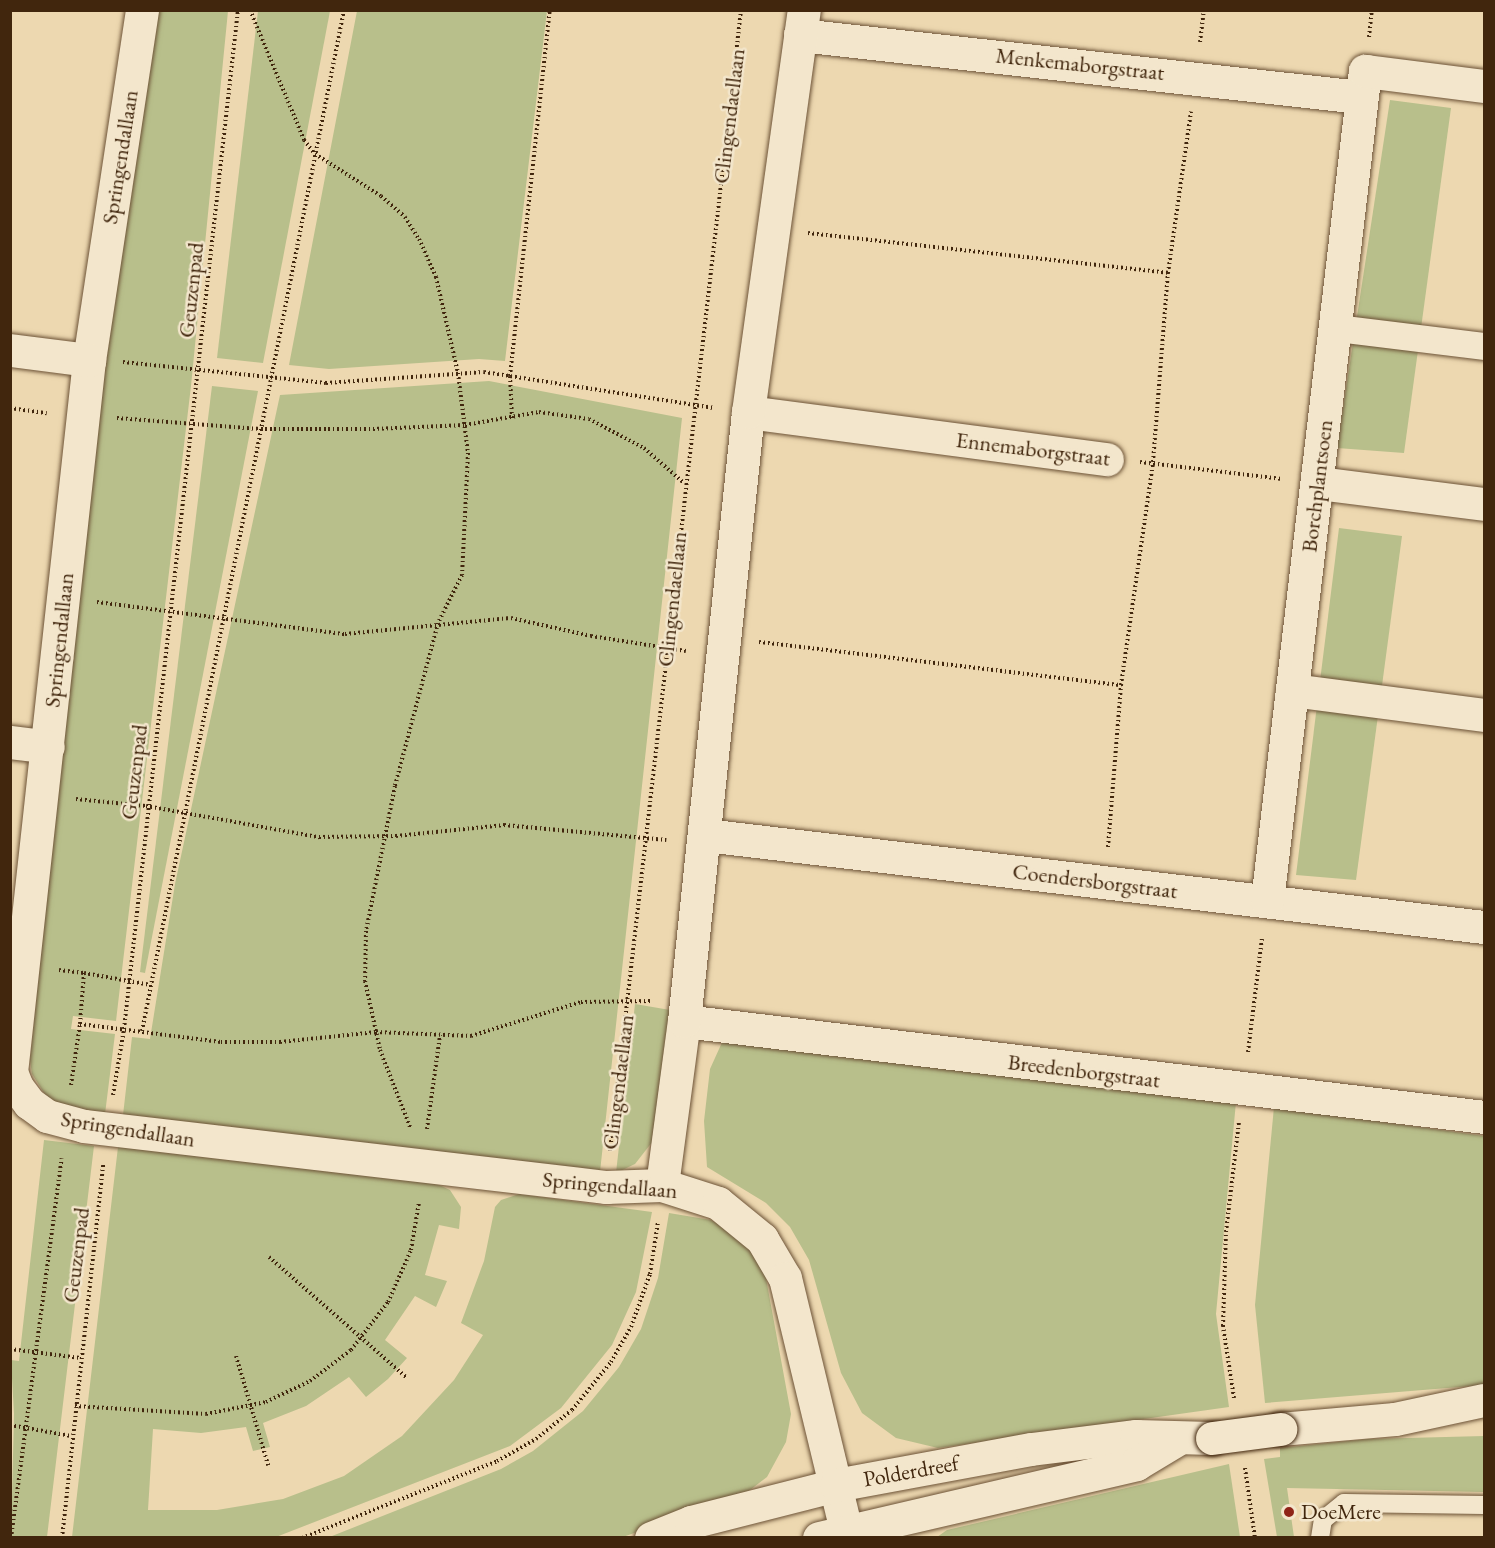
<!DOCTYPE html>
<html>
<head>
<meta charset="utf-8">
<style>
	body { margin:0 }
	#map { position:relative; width:1495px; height:1548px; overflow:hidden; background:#edd8b0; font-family:"EB Garamond",serif }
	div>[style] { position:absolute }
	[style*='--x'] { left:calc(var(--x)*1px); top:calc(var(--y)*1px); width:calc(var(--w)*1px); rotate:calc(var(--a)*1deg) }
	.green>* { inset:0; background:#b8bf8b }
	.path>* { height:4px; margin-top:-2px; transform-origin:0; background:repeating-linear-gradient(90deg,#41260d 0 1.5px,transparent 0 4.5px) }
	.roads { filter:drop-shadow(0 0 2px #6c5236) drop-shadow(0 0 2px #6c5236) }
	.service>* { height:18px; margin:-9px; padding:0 9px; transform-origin:9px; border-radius:9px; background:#f3e6cc }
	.pedestrian>* { height:27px; margin:-13.5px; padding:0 13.5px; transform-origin:13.5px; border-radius:13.5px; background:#f3e6cc }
	.minor>* { height:33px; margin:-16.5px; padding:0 16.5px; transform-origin:16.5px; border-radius:16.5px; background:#f3e6cc }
	.secondary>* { height:33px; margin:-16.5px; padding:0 16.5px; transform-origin:16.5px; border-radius:16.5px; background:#f3e6cc }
	.bridges { filter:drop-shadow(0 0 2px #41260d) drop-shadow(0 0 2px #41260d) }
	.secondary-bridge>* { height:33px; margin:-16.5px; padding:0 16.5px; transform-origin:16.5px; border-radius:16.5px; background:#f3e6cc }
	.dots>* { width:16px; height:16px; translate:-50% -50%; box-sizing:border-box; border:3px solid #f3e6cc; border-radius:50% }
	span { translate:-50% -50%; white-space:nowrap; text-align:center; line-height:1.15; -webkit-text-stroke:5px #f3e6cc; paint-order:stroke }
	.street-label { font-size:22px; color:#41260d }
	.poi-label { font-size:22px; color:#41260d }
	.left { translate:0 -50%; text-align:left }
	.frame { position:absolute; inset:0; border:12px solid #41260d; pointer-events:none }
</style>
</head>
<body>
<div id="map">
	<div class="green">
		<i style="clip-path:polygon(150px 11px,228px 11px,191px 386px,116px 1021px,73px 1016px,71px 1029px,115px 1034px,105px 1114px,60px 1104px,46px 1096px,32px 1074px,30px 1060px,99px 387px)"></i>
		<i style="clip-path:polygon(258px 11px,330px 11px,263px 363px,217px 358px)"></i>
		<i style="clip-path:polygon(357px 11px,547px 11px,505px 361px,479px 359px,329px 369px,289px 365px)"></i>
		<i style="clip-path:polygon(1390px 100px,1451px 108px,1404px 453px,1337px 448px)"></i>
		<i style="clip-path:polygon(489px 381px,682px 418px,600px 1172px,123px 1115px,132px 1037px,150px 1039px,175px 884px,280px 395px)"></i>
		<i style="clip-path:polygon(212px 386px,258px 391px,145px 973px,140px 972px)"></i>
		<i style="clip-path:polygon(1339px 528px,1402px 536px,1356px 880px,1296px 875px)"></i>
		<i style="clip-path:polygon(635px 1004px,670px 1010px,653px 1141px,635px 1164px,616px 1173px)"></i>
		<i style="clip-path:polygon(724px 1038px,1236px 1102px,1216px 1314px,1229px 1407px,938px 1448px,896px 1438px,862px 1413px,841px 1373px,809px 1260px,790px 1227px,766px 1203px,707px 1167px,704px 1121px,710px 1069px)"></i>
		<i style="clip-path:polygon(1274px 1107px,1484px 1136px,1484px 1385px,1265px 1403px,1255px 1305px)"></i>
		<i style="clip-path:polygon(44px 1140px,94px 1146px,47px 1537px,11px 1537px,14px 1414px,11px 1360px,19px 1361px)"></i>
		<i style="clip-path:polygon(118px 1147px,437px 1184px,450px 1190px,461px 1207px,459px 1229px,439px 1225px,425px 1275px,447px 1281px,436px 1307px,415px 1296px,385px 1340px,407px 1358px,388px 1379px,366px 1397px,349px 1377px,306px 1406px,263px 1423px,270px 1447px,253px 1451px,246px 1427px,201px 1433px,153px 1429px,148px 1510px,217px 1510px,283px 1499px,344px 1476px,402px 1436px,454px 1380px,483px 1335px,461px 1323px,484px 1261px,495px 1207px,501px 1200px,519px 1194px,652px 1212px,636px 1292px,612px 1345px,561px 1408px,510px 1446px,276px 1537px,72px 1537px)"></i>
		<i style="clip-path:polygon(669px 1213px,711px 1220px,732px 1232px,746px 1243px,765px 1273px,791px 1414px,786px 1442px,767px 1477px,746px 1493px,623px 1537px,327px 1538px,501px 1469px,533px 1451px,583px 1411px,619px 1367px,641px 1329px,658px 1278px)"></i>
		<i style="clip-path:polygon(1484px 1436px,1484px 1492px,1287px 1488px,1294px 1537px,1277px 1537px,1264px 1459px,1280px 1457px,1280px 1448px,1368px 1439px)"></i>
		<i style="clip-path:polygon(1229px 1464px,1240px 1537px,937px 1537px,947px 1530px)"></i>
	</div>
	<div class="path">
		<i style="--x:250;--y:10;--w:141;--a:67.4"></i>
		<i style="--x:304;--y:140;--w:18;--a:52"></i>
		<i style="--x:315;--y:154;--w:78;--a:32.5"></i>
		<i style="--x:381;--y:196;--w:32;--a:41"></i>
		<i style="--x:405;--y:217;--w:26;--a:58"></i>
		<i style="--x:419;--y:239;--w:42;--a:65.9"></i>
		<i style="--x:436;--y:277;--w:98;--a:77.1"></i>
		<i style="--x:458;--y:373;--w:81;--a:82.9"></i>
		<i style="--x:468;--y:453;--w:122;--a:92.8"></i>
		<i style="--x:462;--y:575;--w:54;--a:116.6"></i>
		<i style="--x:438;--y:623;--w:169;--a:104.8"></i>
		<i style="--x:395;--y:786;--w:148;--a:101.3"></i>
		<i style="--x:366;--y:931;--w:50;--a:91.1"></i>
		<i style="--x:365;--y:981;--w:71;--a:77.7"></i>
		<i style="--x:380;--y:1050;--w:83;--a:68.7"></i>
		<i style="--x:1369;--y:37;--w:27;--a:-84"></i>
		<i style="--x:1200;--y:42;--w:32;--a:-83"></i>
		<i style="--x:808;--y:233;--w:362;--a:6.3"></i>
		<i style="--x:123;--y:362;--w:204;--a:5.9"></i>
		<i style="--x:326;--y:383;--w:158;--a:-4"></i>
		<i style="--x:484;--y:372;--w:233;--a:8.9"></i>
		<i style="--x:10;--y:408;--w:37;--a:8"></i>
		<i style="--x:117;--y:418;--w:144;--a:4.4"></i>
		<i style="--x:261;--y:429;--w:112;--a:0"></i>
		<i style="--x:373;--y:429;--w:92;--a:-2.5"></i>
		<i style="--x:465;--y:425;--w:75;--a:-10"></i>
		<i style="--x:539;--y:412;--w:50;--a:8"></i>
		<i style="--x:589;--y:419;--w:62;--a:27.8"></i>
		<i style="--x:644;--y:448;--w:53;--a:41.2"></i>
		<i style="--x:512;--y:418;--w:42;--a:-92.7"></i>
		<i style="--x:510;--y:376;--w:368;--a:-83.8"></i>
		<i style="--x:1140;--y:462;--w:143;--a:6.8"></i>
		<i style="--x:97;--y:602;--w:250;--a:7.4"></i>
		<i style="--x:345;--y:634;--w:167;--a:-5.5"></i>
		<i style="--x:511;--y:618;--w:82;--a:12.7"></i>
		<i style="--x:591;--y:636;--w:96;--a:9"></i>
		<i style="--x:759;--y:642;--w:365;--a:6.8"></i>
		<i style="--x:76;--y:799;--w:70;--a:5.7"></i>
		<i style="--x:146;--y:806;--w:176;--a:10.2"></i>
		<i style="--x:319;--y:837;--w:77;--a:-0.7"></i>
		<i style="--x:396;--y:836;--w:109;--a:-5.8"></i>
		<i style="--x:504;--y:825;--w:163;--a:5.3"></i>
		<i style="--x:1108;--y:847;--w:163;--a:-85.4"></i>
		<i style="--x:1121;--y:685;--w:225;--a:-81.8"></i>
		<i style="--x:1153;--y:462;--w:190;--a:-85.5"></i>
		<i style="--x:1168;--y:273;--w:163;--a:-81.9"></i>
		<i style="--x:59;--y:970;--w:25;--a:7"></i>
		<i style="--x:84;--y:973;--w:51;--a:94.5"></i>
		<i style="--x:80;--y:1024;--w:142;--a:7.3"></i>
		<i style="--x:221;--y:1042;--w:59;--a:0"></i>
		<i style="--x:280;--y:1042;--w:97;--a:-5.9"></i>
		<i style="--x:376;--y:1032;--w:95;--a:2.4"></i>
		<i style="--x:471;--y:1036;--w:115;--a:-17.2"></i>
		<i style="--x:581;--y:1002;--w:71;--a:-0.8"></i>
		<i style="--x:84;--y:973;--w:68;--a:10.2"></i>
		<i style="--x:142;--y:1031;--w:1041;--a:-78.81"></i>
		<i style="--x:1248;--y:1052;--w:115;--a:-83"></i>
		<i style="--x:71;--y:1085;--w:62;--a:-81.6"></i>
		<i style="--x:113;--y:1095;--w:67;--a:-80.5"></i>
		<i style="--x:124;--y:1029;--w:1025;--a:-83.62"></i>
		<i style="--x:427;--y:1129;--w:95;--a:-82.1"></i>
		<i style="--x:610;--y:1151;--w:1148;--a:-83.45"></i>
		<i style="--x:269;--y:1257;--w:182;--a:41.2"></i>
		<i style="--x:10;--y:1349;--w:71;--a:7.3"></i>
		<i style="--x:236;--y:1356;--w:114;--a:73.6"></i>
		<i style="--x:1234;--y:1398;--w:73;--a:-98.7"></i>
		<i style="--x:1223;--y:1326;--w:94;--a:-88.2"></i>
		<i style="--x:1226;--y:1232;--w:111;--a:-83.3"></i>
		<i style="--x:75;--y:1406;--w:131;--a:3.5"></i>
		<i style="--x:206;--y:1414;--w:61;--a:-11.3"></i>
		<i style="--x:266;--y:1402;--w:49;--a:-25.5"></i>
		<i style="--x:310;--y:1381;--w:51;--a:-37.1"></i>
		<i style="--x:351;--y:1350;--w:61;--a:-52.4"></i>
		<i style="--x:388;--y:1302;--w:57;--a:-66.1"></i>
		<i style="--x:411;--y:1250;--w:49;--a:-80.5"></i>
		<i style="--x:10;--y:1425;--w:62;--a:10.2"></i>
		<i style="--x:1245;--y:1468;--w:71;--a:81.9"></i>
		<i style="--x:11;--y:1538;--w:383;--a:-82.4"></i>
		<i style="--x:62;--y:1538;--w:376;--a:-83.7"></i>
		<i style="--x:302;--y:1538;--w:210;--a:-21.5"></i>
		<i style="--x:497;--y:1461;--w:45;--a:-29.4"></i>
		<i style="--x:536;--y:1439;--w:46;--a:-38.9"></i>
		<i style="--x:572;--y:1410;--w:62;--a:-50.9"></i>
		<i style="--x:611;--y:1362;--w:40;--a:-60.3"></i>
		<i style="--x:631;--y:1327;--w:56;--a:-70.3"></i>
		<i style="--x:650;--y:1274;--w:53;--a:-81.3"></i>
	</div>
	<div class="roads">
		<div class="service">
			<i style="--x:1320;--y:1538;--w:18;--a:-81"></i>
			<i style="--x:1323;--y:1520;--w:27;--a:-39"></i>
			<i style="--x:1344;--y:1503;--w:140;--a:0.8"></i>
		</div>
		<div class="pedestrian">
			<i style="--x:1337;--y:328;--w:148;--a:7"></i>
		</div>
		<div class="minor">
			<i style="--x:142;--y:10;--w:354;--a:98.6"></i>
			<i style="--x:89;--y:360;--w:716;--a:96.25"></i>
			<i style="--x:11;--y:1072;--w:16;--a:68"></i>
			<i style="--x:17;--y:1087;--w:20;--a:53"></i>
			<i style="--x:29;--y:1103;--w:22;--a:36"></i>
			<i style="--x:47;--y:1116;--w:38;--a:15"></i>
			<i style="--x:84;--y:1126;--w:526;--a:6.67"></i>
			<i style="--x:606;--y:1187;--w:56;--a:-2"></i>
			<i style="--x:662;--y:1185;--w:59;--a:17.8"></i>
			<i style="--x:718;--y:1203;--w:57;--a:39.3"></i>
			<i style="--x:762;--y:1239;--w:45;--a:59.5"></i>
			<i style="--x:785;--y:1278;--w:268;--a:76.4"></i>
			<i style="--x:800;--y:35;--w:563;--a:6.32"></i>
			<i style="--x:10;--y:350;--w:80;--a:7.2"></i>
			<i style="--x:748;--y:412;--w:362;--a:7.5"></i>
			<i style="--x:1318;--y:483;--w:167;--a:7.2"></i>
			<i style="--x:1292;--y:690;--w:194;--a:7.4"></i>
			<i style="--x:10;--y:742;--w:38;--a:7"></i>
			<i style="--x:705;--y:835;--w:784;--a:6.74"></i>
			<i style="--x:1267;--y:901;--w:836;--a:-83.27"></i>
			<i style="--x:1365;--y:71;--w:120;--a:7.2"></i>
			<i style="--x:684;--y:1021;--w:806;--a:6.84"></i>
			<i style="--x:662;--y:1185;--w:165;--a:-82.4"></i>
			<i style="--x:684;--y:1021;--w:612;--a:-84"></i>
			<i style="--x:748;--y:412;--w:406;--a:-82.1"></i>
		</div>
		<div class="secondary">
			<i style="--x:1280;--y:1429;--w:115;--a:-5"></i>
			<i style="--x:1395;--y:1419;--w:91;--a:-12.1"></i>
			<i style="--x:651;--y:1538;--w:43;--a:-21.8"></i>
			<i style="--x:691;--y:1522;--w:150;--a:-14.3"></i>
			<i style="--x:836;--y:1485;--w:198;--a:-10.5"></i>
			<i style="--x:1031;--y:1449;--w:106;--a:-7.1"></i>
			<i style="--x:1136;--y:1436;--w:76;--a:1.5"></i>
			<i style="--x:819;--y:1538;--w:326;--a:-13.1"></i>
			<i style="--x:1136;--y:1464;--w:47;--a:-31"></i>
		</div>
	</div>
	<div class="bridges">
		<div class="secondary-bridge">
			<i style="--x:1212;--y:1438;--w:69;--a:-7.5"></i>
		</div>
	</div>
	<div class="dots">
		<i style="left:1289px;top:1512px;background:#8f2418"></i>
	</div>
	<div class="street-label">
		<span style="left:1080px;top:64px;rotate:6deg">Menkemaborgstraat</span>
		<span style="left:729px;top:116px;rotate:-83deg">Clingendaellaan</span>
		<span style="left:120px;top:157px;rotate:-81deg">Springendallaan</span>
		<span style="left:191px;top:290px;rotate:-84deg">Geuzenpad</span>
		<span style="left:1033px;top:449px;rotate:7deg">Ennemaborgstraat</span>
		<span style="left:1317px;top:486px;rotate:-83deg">Borchplantsoen</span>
		<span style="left:672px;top:599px;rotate:-84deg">Clingendaellaan</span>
		<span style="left:59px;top:640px;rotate:-84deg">Springendallaan</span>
		<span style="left:134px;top:772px;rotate:-83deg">Geuzenpad</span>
		<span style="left:1095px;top:881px;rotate:7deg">Coendersborgstraat</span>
		<span style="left:1084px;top:1071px;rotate:7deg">Breedenborgstraat</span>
		<span style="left:618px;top:1082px;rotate:-83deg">Clingendaellaan</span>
		<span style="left:128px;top:1129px;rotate:9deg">Springendallaan</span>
		<span style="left:610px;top:1185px;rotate:5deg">Springendallaan</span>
		<span style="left:76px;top:1255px;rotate:-83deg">Geuzenpad</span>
		<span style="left:911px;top:1471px;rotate:-10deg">Polderdreef</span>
	</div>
	<div class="poi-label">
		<span class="left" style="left:1301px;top:1512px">DoeMere</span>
	</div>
	<div class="frame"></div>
</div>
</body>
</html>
